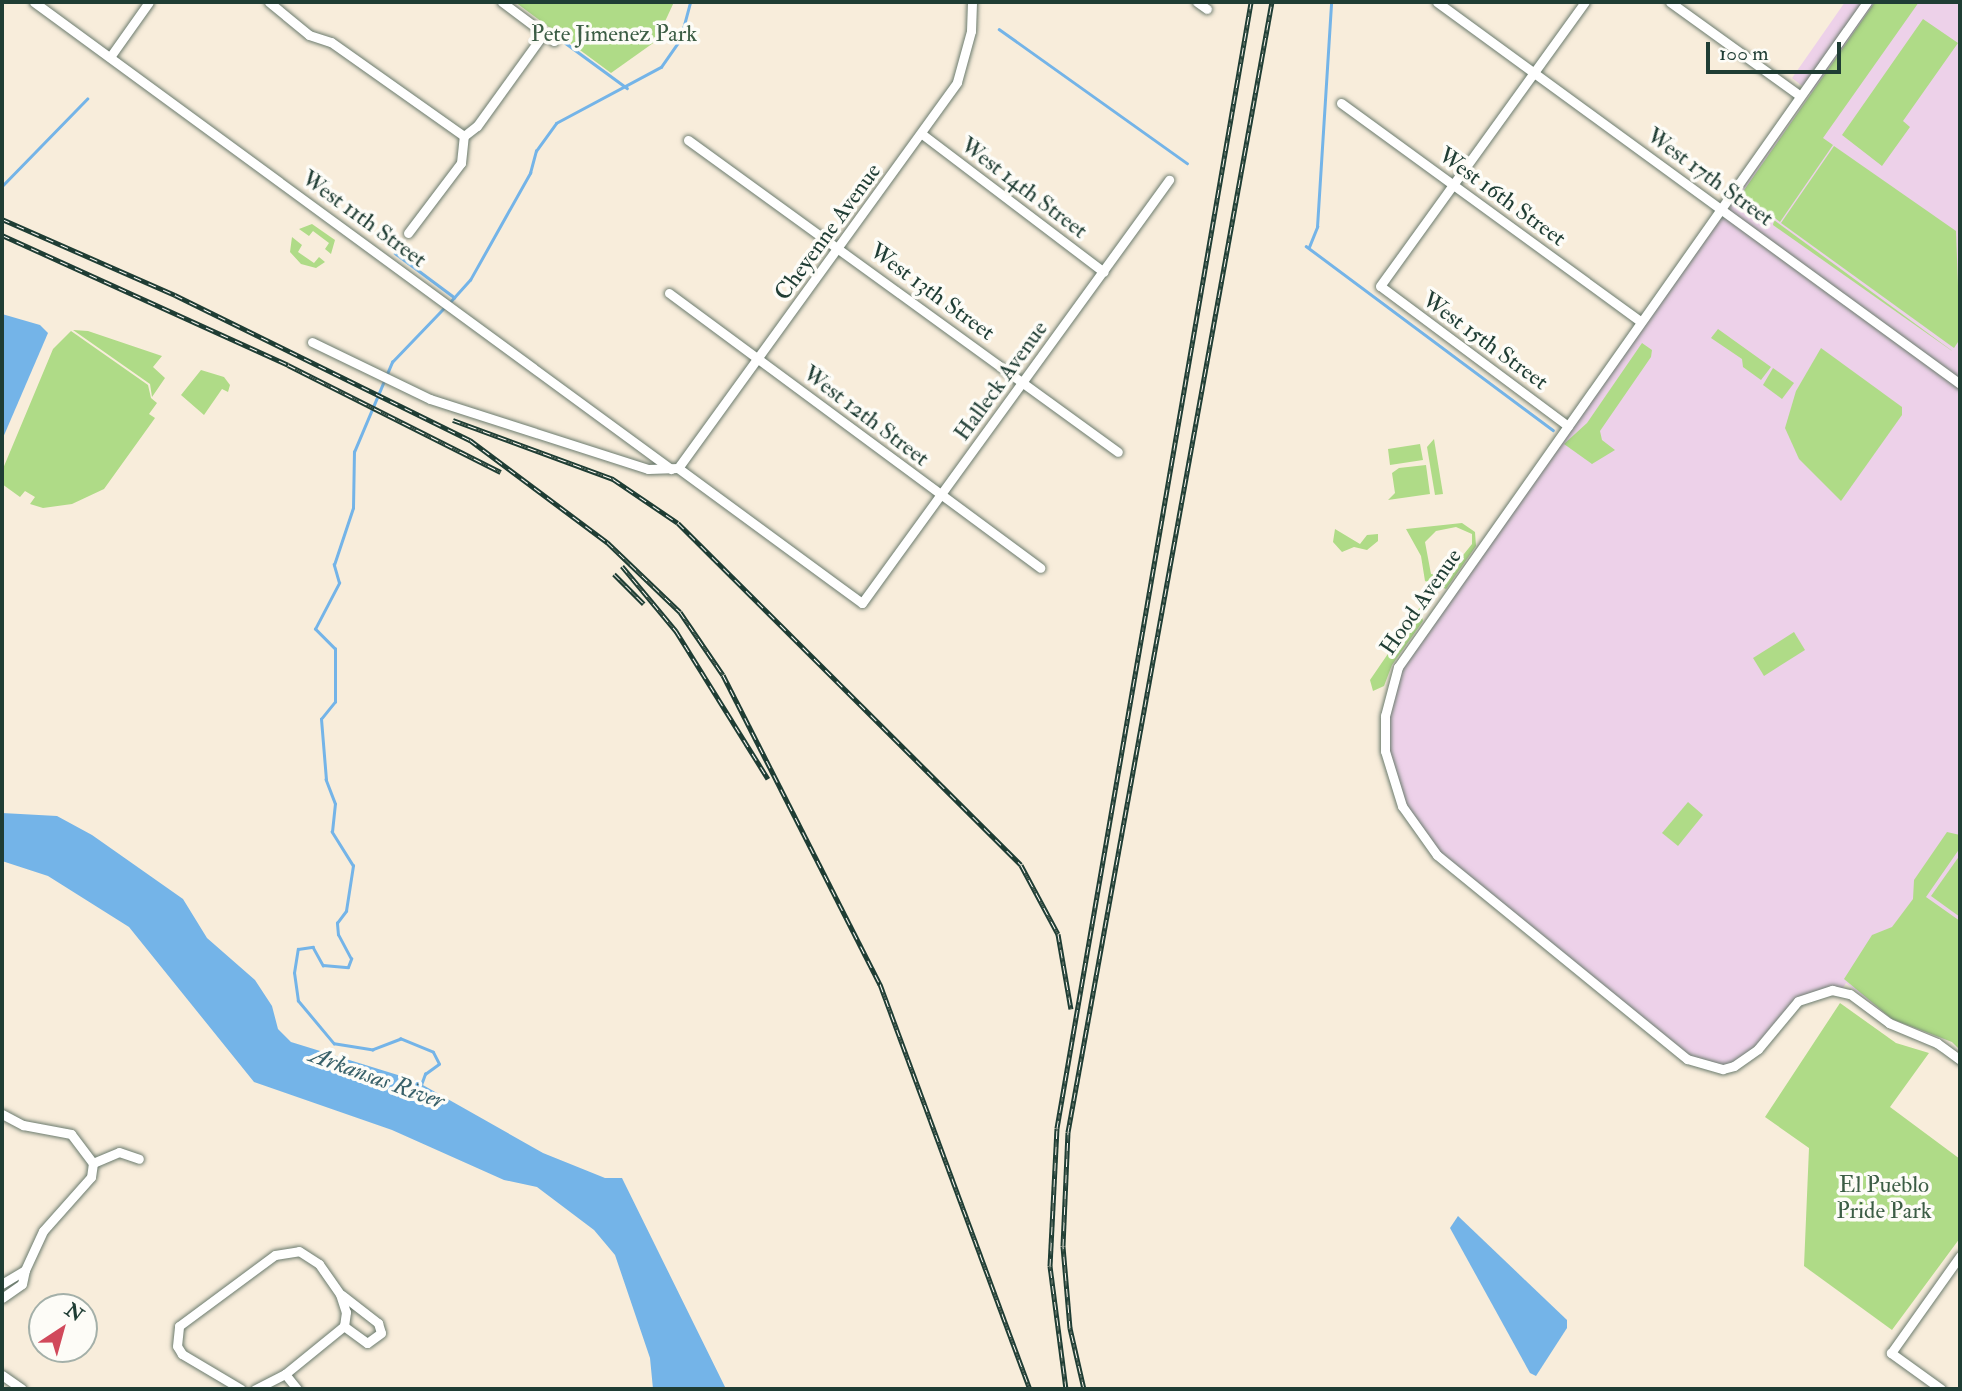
<!DOCTYPE html>
<html>
<head>
<meta charset="utf-8">
<style>
	body { margin:0 }
	#map { position:relative; width:1962px; height:1391px; overflow:hidden; background:#f8eddb; font-family:"IM FELL Double Pica",serif }
	div>[style] { position:absolute }
	[style*='--x'] { left:calc(var(--x)*1px); top:calc(var(--y)*1px); width:calc(var(--w)*1px); rotate:calc(var(--a)*1deg) }
	.built>* { inset:0; background:#edd1e9 }
	.green>* { inset:0; background:#afdb87 }
	.water>* { inset:0; background:#74b4e8 }
	.stream>* { height:2.5px; margin:-1.25px; padding:0 1.25px; transform-origin:1.25px; border-radius:1.25px; background:#74b4e8 }
	.roads { filter:drop-shadow(0 0 2px #6b7b6e) drop-shadow(0 0 2px #6b7b6e) }
	.minor>* { height:9px; margin:-4.5px; padding:0 4.5px; transform-origin:4.5px; border-radius:4.5px; background:#fff }
	.rail>* { height:5px; margin-top:-2.5px; transform-origin:0; background:repeating-linear-gradient(90deg,#fdfcf7 0 8px,#1f3d34 0 16px); box-sizing:border-box; border-block:2px solid #1f3d34 }
	span { translate:-50% -50%; white-space:nowrap; text-align:center; line-height:1.15; -webkit-text-stroke:7px #fdfcf7; paint-order:stroke }
	.park-label { font-size:23px; color:#3c5d45 }
	.street-label { font-size:23px; color:#1f3d34 }
	.water-label { font-size:24px; color:#39616a; font-style:italic }
	.frame { position:absolute; inset:0; border:4px solid #1f3d34; pointer-events:none }
	.north { position:absolute; left:28px; top:1293px; width:70px; height:70px; box-sizing:border-box; background:#fdfcf7; border:2px solid #a4b0a9; border-radius:50%; rotate:36deg; font-size:19px; font-weight:700; line-height:28px; text-align:center; color:#1f3d34 }
	.north::after { content:''; display:block; margin:auto; width:24px; height:32px; background:#d1495b; clip-path:polygon(50% 0,100% 100%,50% 72%,0 100%) }
	.scale { position:absolute; left:1706px; top:42px; width:135px; height:32px; box-sizing:border-box; border:4px solid #1f3d34; border-top:0; padding-left:9px; font-size:21px; line-height:24px; white-space:nowrap; color:#1f3d34; -webkit-text-stroke:5px #fdfcf7; paint-order:stroke }
</style>
</head>
<body>
<div id="map">
	<div class="built">
		<i style="clip-path:polygon(1845px 2px,1960px 2px,1960px 1050px,1952px 1042px,1892px 1019px,1846px 983px,1841px 991px,1811px 993px,1734px 1066px,1701px 1065px,1438px 855px,1412px 823px,1386px 751px,1386px 716px,1399px 667px,1811px 93px,1792px 78px)"></i>
	</div>
	<div class="green">
		<i style="clip-path:polygon(515px 2px,674px 2px,656px 41px,611px 73px)"></i>
		<i style="clip-path:polygon(1875px 2px,1919px 2px,1823px 138px,1833px 145px,1780px 222px,1742px 193px)"></i>
		<i style="clip-path:polygon(1923px 19px,1958px 43px,1903px 121px,1910px 127px,1882px 166px,1842px 135px)"></i>
		<i style="clip-path:polygon(1834px 146px,1956px 231px,1960px 339px,1954px 348px,1781px 223px)"></i>
		<i style="clip-path:polygon(1774px 220px,1951px 350px,1952px 351px,1773px 225px)"></i>
		<i style="clip-path:polygon(312px 224px,335px 240px,331px 254px,325px 249px,329px 243px,313px 231px,309px 236px,299px 229px)"></i>
		<i style="clip-path:polygon(292px 237px,302px 245px,298px 252px,314px 263px,319px 257px,325px 262px,316px 268px,301px 264px,290px 252px)"></i>
		<i style="clip-path:polygon(1718px 329px,1771px 367px,1761px 380px,1743px 367px,1742px 359px,1711px 338px)"></i>
		<i style="clip-path:polygon(73px 330px,88px 331px,162px 356px,153px 367px,165px 378px,152px 397px,150px 384px)"></i>
		<i style="clip-path:polygon(71px 331px,148px 385px,151px 398px,157px 403px,149px 414px,155px 418px,104px 489px,72px 504px,43px 508px,30px 504px,35px 497px,25px 491px,20px 497px,2px 484px,2px 471px,53px 349px)"></i>
		<i style="clip-path:polygon(1642px 343px,1652px 350px,1651px 357px,1600px 431px,1602px 440px,1615px 450px,1592px 464px,1564px 444px,1587px 423px)"></i>
		<i style="clip-path:polygon(1821px 348px,1902px 407px,1902px 415px,1841px 501px,1799px 459px,1785px 428px,1796px 391px)"></i>
		<i style="clip-path:polygon(1773px 368px,1794px 383px,1782px 399px,1763px 385px)"></i>
		<i style="clip-path:polygon(201px 370px,224px 377px,230px 385px,228px 392px,222px 389px,204px 415px,181px 395px)"></i>
		<i style="clip-path:polygon(1434px 439px,1443px 494px,1435px 495px,1427px 447px)"></i>
		<i style="clip-path:polygon(1420px 444px,1423px 460px,1390px 465px,1388px 449px)"></i>
		<i style="clip-path:polygon(1426px 465px,1430px 494px,1388px 500px,1395px 493px,1392px 473px,1399px 468px)"></i>
		<i style="clip-path:polygon(evenodd,1462px 523px,1475px 532px,1476px 546px,1446px 589px,1425px 581px,1421px 556px,1406px 529px,1462px 523px,1456px 527px,1472px 534px,1472px 544px,1448px 574px,1431px 574px,1425px 542px,1436px 531px,1456px 527px)"></i>
		<i style="clip-path:polygon(1335px 529px,1360px 544px,1367px 535px,1378px 534px,1378px 541px,1367px 550px,1354px 547px,1342px 552px,1333px 542px)"></i>
		<i style="clip-path:polygon(1420px 607px,1423px 621px,1392px 665px,1384px 686px,1373px 691px,1370px 680px)"></i>
		<i style="clip-path:polygon(1794px 632px,1805px 650px,1764px 676px,1753px 658px)"></i>
		<i style="clip-path:polygon(1688px 802px,1703px 815px,1678px 846px,1662px 833px)"></i>
		<i style="clip-path:polygon(1947px 832px,1960px 835px,1960px 848px,1926px 897px,1960px 921px,1960px 1050px,1952px 1042px,1892px 1019px,1844px 979px,1872px 935px,1892px 927px,1913px 899px,1914px 880px)"></i>
		<i style="clip-path:polygon(1960px 855px,1960px 917px,1931px 896px)"></i>
		<i style="clip-path:polygon(1840px 1003px,1896px 1043px,1929px 1053px,1890px 1107px,1960px 1159px,1960px 1238px,1892px 1330px,1804px 1266px,1809px 1148px,1765px 1117px)"></i>
	</div>
	<div class="water">
		<i style="clip-path:polygon(2px 314px,40px 325px,48px 333px,2px 440px)"></i>
		<i style="clip-path:polygon(2px 813px,57px 816px,92px 835px,183px 899px,207px 938px,255px 980px,272px 1006px,278px 1029px,291px 1042px,414px 1080px,543px 1153px,605px 1178px,622px 1178px,726px 1389px,653px 1389px,650px 1358px,615px 1255px,594px 1230px,537px 1187px,504px 1180px,392px 1130px,254px 1082px,129px 927px,48px 876px,2px 861px)"></i>
		<i style="clip-path:polygon(1458px 1216px,1567px 1320px,1567px 1328px,1536px 1376px,1530px 1373px,1450px 1228px)"></i>
	</div>
	<div class="stream">
		<i style="--x:999;--y:29;--w:231;--a:35.5"></i>
		<i style="--x:556;--y:36;--w:88;--a:36.2"></i>
		<i style="--x:2;--y:186;--w:122;--a:-45.7"></i>
		<i style="--x:1306;--y:246;--w:308;--a:36.7"></i>
		<i style="--x:1309;--y:247;--w:22;--a:-68"></i>
		<i style="--x:1317;--y:227;--w:225;--a:-86.4"></i>
		<i style="--x:395;--y:253;--w:74;--a:36.7"></i>
		<i style="--x:450;--y:302;--w:30;--a:-48"></i>
		<i style="--x:470;--y:280;--w:123;--a:-60.7"></i>
		<i style="--x:530;--y:173;--w:23;--a:-75"></i>
		<i style="--x:536;--y:151;--w:34;--a:-54"></i>
		<i style="--x:556;--y:123;--w:119;--a:-28.1"></i>
		<i style="--x:661;--y:67;--w:33;--a:-55"></i>
		<i style="--x:680;--y:40;--w:39;--a:-75"></i>
		<i style="--x:421;--y:1085;--w:12;--a:-70"></i>
		<i style="--x:425;--y:1074;--w:17;--a:-36"></i>
		<i style="--x:439;--y:1064;--w:13;--a:-117"></i>
		<i style="--x:433;--y:1052;--w:35;--a:-158"></i>
		<i style="--x:401;--y:1039;--w:30;--a:159"></i>
		<i style="--x:373;--y:1050;--w:39;--a:-171"></i>
		<i style="--x:334;--y:1044;--w:56;--a:-129.9"></i>
		<i style="--x:298;--y:1001;--w:28;--a:-98"></i>
		<i style="--x:294;--y:973;--w:24;--a:-81"></i>
		<i style="--x:298;--y:949;--w:15;--a:-8"></i>
		<i style="--x:313;--y:947;--w:21;--a:61"></i>
		<i style="--x:323;--y:965;--w:25;--a:5"></i>
		<i style="--x:348;--y:967;--w:9;--a:-69"></i>
		<i style="--x:351;--y:959;--w:27;--a:-118"></i>
		<i style="--x:338;--y:935;--w:12;--a:-95"></i>
		<i style="--x:337;--y:923;--w:15;--a:-53"></i>
		<i style="--x:346;--y:911;--w:46;--a:-81.2"></i>
		<i style="--x:353;--y:866;--w:40;--a:-122"></i>
		<i style="--x:332;--y:832;--w:28;--a:-84"></i>
		<i style="--x:335;--y:804;--w:26;--a:-111"></i>
		<i style="--x:326;--y:780;--w:61;--a:-94.7"></i>
		<i style="--x:321;--y:719;--w:22;--a:-51"></i>
		<i style="--x:335;--y:702;--w:53;--a:-90"></i>
		<i style="--x:335;--y:649;--w:28;--a:-135"></i>
		<i style="--x:315;--y:629;--w:52;--a:-62.4"></i>
		<i style="--x:339;--y:583;--w:19;--a:-106"></i>
		<i style="--x:334;--y:565;--w:60;--a:-71.6"></i>
		<i style="--x:353;--y:508;--w:56;--a:-89"></i>
		<i style="--x:354;--y:452;--w:98;--a:-67.1"></i>
		<i style="--x:392;--y:362;--w:76;--a:-46.1"></i>
	</div>
	<div class="roads">
		<div class="minor">
			<i style="--x:34;--y:2;--w:790;--a:36.25"></i>
			<i style="--x:269;--y:2;--w:52;--a:39.5"></i>
			<i style="--x:309;--y:35;--w:23;--a:18"></i>
			<i style="--x:331;--y:42;--w:163;--a:35.3"></i>
			<i style="--x:502;--y:2;--w:65;--a:36.9"></i>
			<i style="--x:1197;--y:2;--w:12;--a:35"></i>
			<i style="--x:1437;--y:2;--w:648;--a:36.14"></i>
			<i style="--x:1670;--y:2;--w:159;--a:35.8"></i>
			<i style="--x:1867;--y:2;--w:814;--a:125.19"></i>
			<i style="--x:1398;--y:667;--w:51;--a:104.9"></i>
			<i style="--x:1385;--y:716;--w:35;--a:90"></i>
			<i style="--x:1385;--y:751;--w:58;--a:72.8"></i>
			<i style="--x:1402;--y:806;--w:60;--a:54.5"></i>
			<i style="--x:1437;--y:855;--w:323;--a:39.2"></i>
			<i style="--x:1687;--y:1059;--w:37;--a:16"></i>
			<i style="--x:1723;--y:1069;--w:11;--a:-15"></i>
			<i style="--x:1734;--y:1066;--w:29;--a:-35"></i>
			<i style="--x:1758;--y:1049;--w:62;--a:-50.2"></i>
			<i style="--x:1798;--y:1001;--w:36;--a:-18"></i>
			<i style="--x:1832;--y:990;--w:18;--a:13"></i>
			<i style="--x:1850;--y:994;--w:49;--a:36.6"></i>
			<i style="--x:1889;--y:1023;--w:52;--a:22.6"></i>
			<i style="--x:1937;--y:1043;--w:29;--a:36"></i>
			<i style="--x:110;--y:57;--w:67;--a:-54.7"></i>
			<i style="--x:1341;--y:103;--w:370;--a:36.1"></i>
			<i style="--x:922;--y:134;--w:228;--a:37.2"></i>
			<i style="--x:464;--y:136;--w:16;--a:-38"></i>
			<i style="--x:477;--y:126;--w:115;--a:-54.2"></i>
			<i style="--x:688;--y:140;--w:531;--a:35.96"></i>
			<i style="--x:408;--y:233;--w:88;--a:-52.9"></i>
			<i style="--x:461;--y:163;--w:27;--a:-84"></i>
			<i style="--x:669;--y:293;--w:462;--a:36.5"></i>
			<i style="--x:312;--y:342;--w:131;--a:25.8"></i>
			<i style="--x:430;--y:399;--w:229;--a:17.8"></i>
			<i style="--x:648;--y:469;--w:30;--a:-2"></i>
			<i style="--x:678;--y:468;--w:228;--a:36.3"></i>
			<i style="--x:862;--y:603;--w:523;--a:-54.03"></i>
			<i style="--x:1568;--y:426;--w:234;--a:-143.3"></i>
			<i style="--x:1380;--y:286;--w:350;--a:-54.2"></i>
			<i style="--x:678;--y:468;--w:476;--a:-54.1"></i>
			<i style="--x:957;--y:82;--w:53;--a:-74.6"></i>
			<i style="--x:971;--y:31;--w:29;--a:-88"></i>
			<i style="--x:2;--y:1114;--w:24;--a:28"></i>
			<i style="--x:23;--y:1125;--w:49;--a:10.6"></i>
			<i style="--x:71;--y:1134;--w:36;--a:53"></i>
			<i style="--x:93;--y:1163;--w:14;--a:98"></i>
			<i style="--x:91;--y:1177;--w:72;--a:131.6"></i>
			<i style="--x:43;--y:1231;--w:43;--a:114.8"></i>
			<i style="--x:25;--y:1270;--w:27;--a:149"></i>
			<i style="--x:93;--y:1163;--w:28;--a:-23"></i>
			<i style="--x:119;--y:1152;--w:21;--a:19"></i>
			<i style="--x:342;--y:1295;--w:46;--a:37.9"></i>
			<i style="--x:378;--y:1323;--w:10;--a:73"></i>
			<i style="--x:381;--y:1333;--w:17;--a:144"></i>
			<i style="--x:367;--y:1343;--w:29;--a:-144"></i>
			<i style="--x:2;--y:1298;--w:24;--a:-35"></i>
			<i style="--x:22;--y:1284;--w:14;--a:-78"></i>
			<i style="--x:285;--y:1374;--w:19;--a:51"></i>
			<i style="--x:2;--y:1375;--w:24;--a:35"></i>
			<i style="--x:241;--y:1389;--w:69;--a:-149.3"></i>
			<i style="--x:182;--y:1354;--w:9;--a:-122"></i>
			<i style="--x:177;--y:1346;--w:20;--a:-84"></i>
			<i style="--x:179;--y:1326;--w:119;--a:-36.5"></i>
			<i style="--x:275;--y:1255;--w:24;--a:-9"></i>
			<i style="--x:299;--y:1251;--w:24;--a:33"></i>
			<i style="--x:319;--y:1264;--w:37;--a:55"></i>
			<i style="--x:340;--y:1294;--w:19;--a:72"></i>
			<i style="--x:346;--y:1312;--w:14;--a:98"></i>
			<i style="--x:344;--y:1326;--w:76;--a:140.9"></i>
			<i style="--x:285;--y:1374;--w:34;--a:153"></i>
			<i style="--x:1941;--y:1389;--w:62;--a:-144.2"></i>
			<i style="--x:1891;--y:1353;--w:119;--a:-54.6"></i>
		</div>
	</div>
	<div class="rail">
		<i style="--x:2;--y:219;--w:189;--a:23.7"></i>
		<i style="--x:175;--y:295;--w:329;--a:26.2"></i>
		<i style="--x:470;--y:440;--w:171;--a:36.7"></i>
		<i style="--x:607;--y:542;--w:101;--a:43.8"></i>
		<i style="--x:680;--y:612;--w:76;--a:55.7"></i>
		<i style="--x:723;--y:675;--w:347;--a:63.1"></i>
		<i style="--x:880;--y:984;--w:432;--a:69.7"></i>
		<i style="--x:2;--y:235;--w:314;--a:24.4"></i>
		<i style="--x:288;--y:365;--w:238;--a:26.7"></i>
		<i style="--x:453;--y:420;--w:171;--a:20.2"></i>
		<i style="--x:613;--y:479;--w:78;--a:34.1"></i>
		<i style="--x:678;--y:523;--w:484;--a:44.9"></i>
		<i style="--x:1021;--y:865;--w:78;--a:61.8"></i>
		<i style="--x:1058;--y:934;--w:76;--a:80.2"></i>
		<i style="--x:622;--y:566;--w:85;--a:50.3"></i>
		<i style="--x:676;--y:631;--w:174;--a:58.1"></i>
		<i style="--x:614;--y:574;--w:42;--a:45"></i>
		<i style="--x:1066;--y:1389;--w:124;--a:-97.4"></i>
		<i style="--x:1050;--y:1266;--w:138;--a:-87.1"></i>
		<i style="--x:1057;--y:1128;--w:1143;--a:-80.22"></i>
		<i style="--x:1084;--y:1389;--w:63;--a:-102.9"></i>
		<i style="--x:1070;--y:1328;--w:82;--a:-94.9"></i>
		<i style="--x:1063;--y:1246;--w:114;--a:-87.5"></i>
		<i style="--x:1068;--y:1132;--w:1148;--a:-79.77"></i>
	</div>
	<div class="park-label">
		<span style="left:614px;top:34px">Pete Jimenez Park</span>
		<span style="left:1884px;top:1198px">El Pueblo<br>Pride Park</span>
	</div>
	<div class="street-label">
		<span style="left:1710px;top:177px;rotate:36deg">West 17th Street</span>
		<span style="left:1024px;top:188px;rotate:37deg">West 14th Street</span>
		<span style="left:1502px;top:197px;rotate:36deg">West 16th Street</span>
		<span style="left:364px;top:219px;rotate:36deg">West 11th Street</span>
		<span style="left:828px;top:232px;rotate:-54deg">Cheyenne Avenue</span>
		<span style="left:932px;top:292px;rotate:36deg">West 13th Street</span>
		<span style="left:1485px;top:341px;rotate:36deg">West 15th Street</span>
		<span style="left:1001px;top:381px;rotate:-54deg">Halleck Avenue</span>
		<span style="left:866px;top:416px;rotate:37deg">West 12th Street</span>
		<span style="left:1421px;top:602px;rotate:-55deg">Hood Avenue</span>
	</div>
	<div class="water-label">
		<span style="left:377px;top:1078px;rotate:20deg">Arkansas River</span>
	</div>
	<div class="frame"></div>
	<div class="north">N</div>
	<div class="scale">100 m</div>
</div>
</body>
</html>
